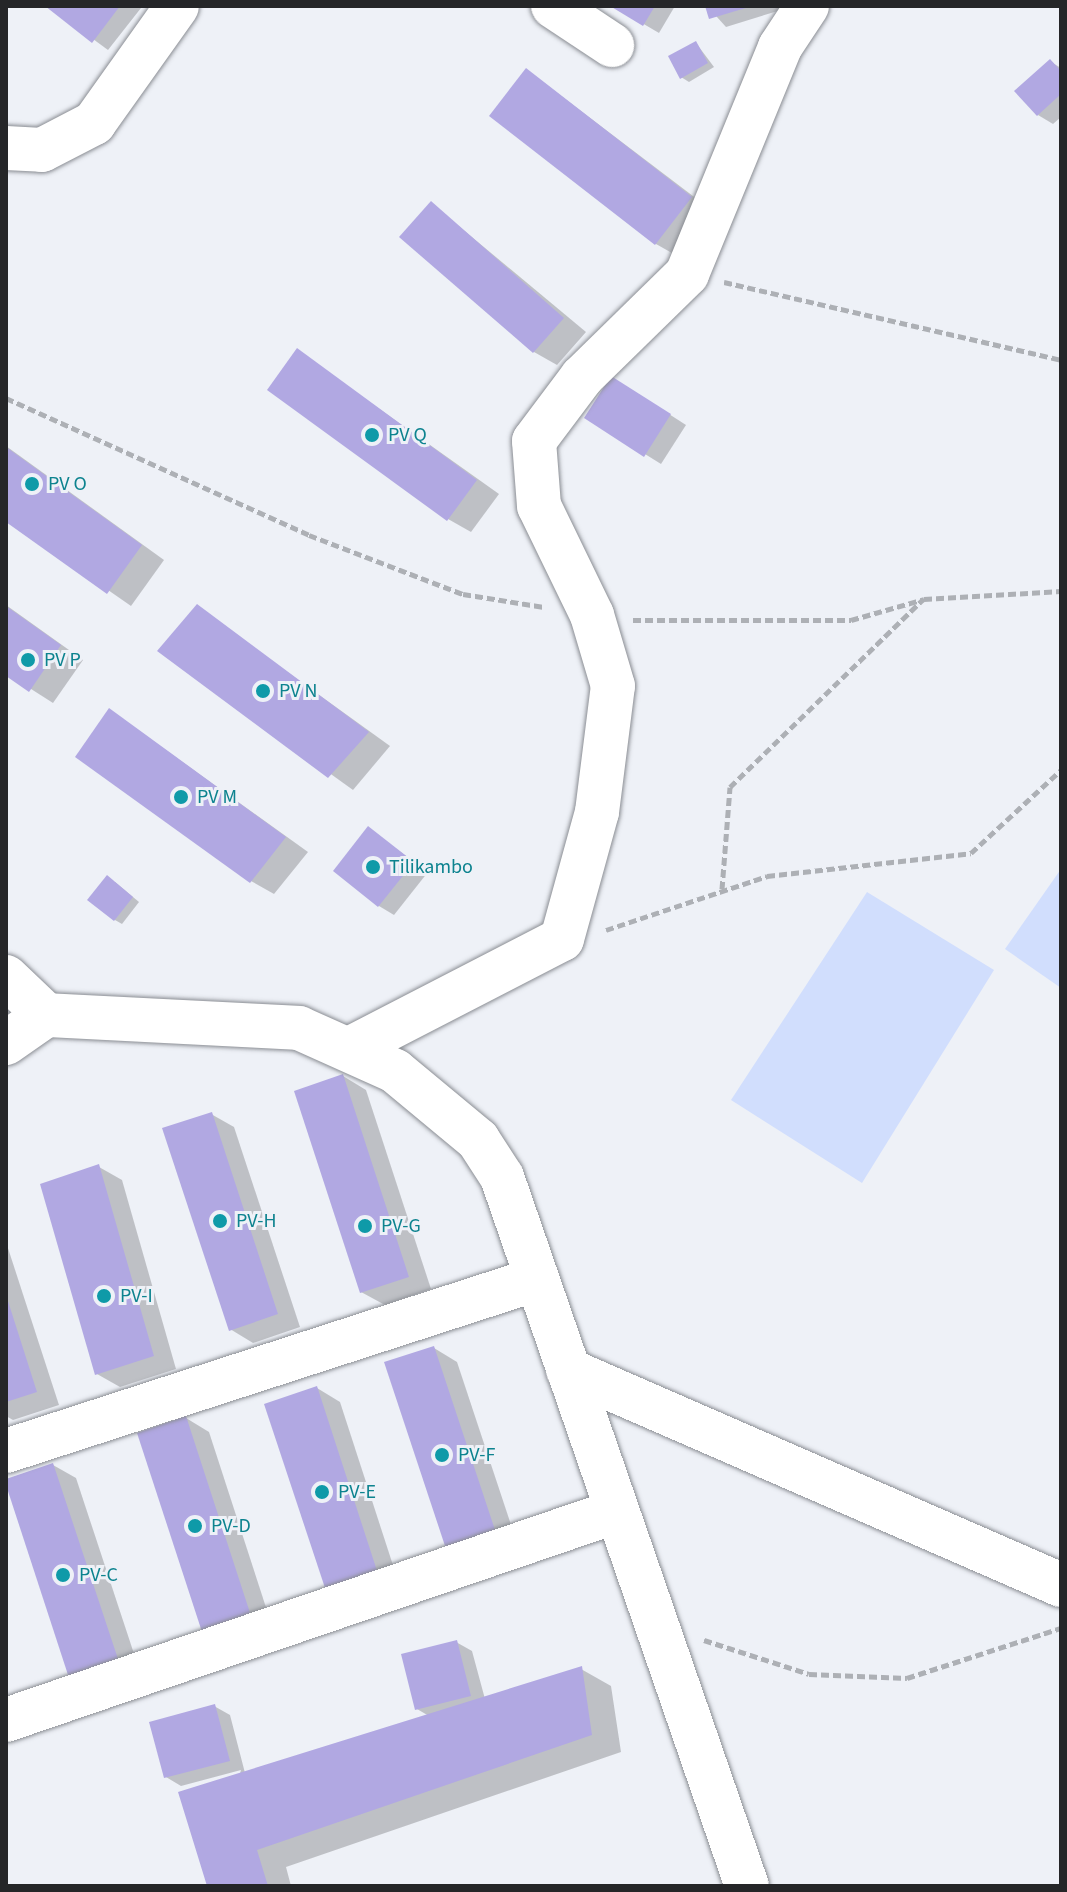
<!DOCTYPE html>
<html>
<head>
<meta charset="utf-8">
<style>
	body { margin:0 }
	#map { position:relative; width:1067px; height:1892px; overflow:hidden; background:#eef1f7; font-family:"Source Sans 3",sans-serif }
	div>[style] { position:absolute }
	[style*='--x'] { left:calc(var(--x)*1px); top:calc(var(--y)*1px); width:calc(var(--w)*1px); rotate:calc(var(--a)*1deg) }
	.green>* { inset:0; background:#d1defd }
	.shadow>* { inset:0; background:#0003 }
	.building>* { inset:0; background:#b1a8e2 }
	.path>* { height:5px; margin-top:-2.5px; transform-origin:0; background:repeating-linear-gradient(90deg,#adb0b5 0 8px,transparent 0 12px) }
	.roads { filter:drop-shadow(0 0 2px #8a8d93) drop-shadow(0 0 2px #8a8d93) }
	.minor>* { height:44px; margin:-22px; padding:0 22px; transform-origin:22px; border-radius:22px; background:#fff }
	.dots>* { width:22px; height:22px; translate:-50% -50%; box-sizing:border-box; border:4px solid #eef1f7; border-radius:50% }
	span { translate:-50% -50%; white-space:nowrap; text-align:center; line-height:1.15; -webkit-text-stroke:6px #eef1f7; paint-order:stroke }
	.culture-label { font-size:20px; color:#0d838f }
	.left { translate:0 -50%; text-align:left }
	.frame { position:absolute; inset:0; border:8px solid #252628; pointer-events:none }
</style>
</head>
<body>
<div id="map">
	<div class="green">
		<i style="clip-path:polygon(1061px 869px,1061px 988px,1005px 949px)"></i>
		<i style="clip-path:polygon(867px 892px,994px 970px,862px 1183px,731px 1100px)"></i>
	</div>
	<div class="shadow">
		<i style="clip-path:polygon(48px 6px,139px 6px,141px 8px,108px 50px)"></i>
		<i style="clip-path:polygon(613px 6px,675px 6px,659px 33px)"></i>
		<i style="clip-path:polygon(707px 6px,780px 6px,781px 10px,726px 27px)"></i>
		<i style="clip-path:polygon(696px 43px,714px 67px,689px 82px,681px 77px)"></i>
		<i style="clip-path:polygon(1051px 62px,1061px 68px,1061px 117px,1053px 124px,1038px 115px)"></i>
		<i style="clip-path:polygon(527px 70px,714px 212px,679px 257px,656px 244px)"></i>
		<i style="clip-path:polygon(431px 203px,586px 332px,557px 365px,534px 352px)"></i>
		<i style="clip-path:polygon(298px 351px,499px 494px,471px 532px,448px 519px)"></i>
		<i style="clip-path:polygon(627px 387px,686px 425px,661px 464px,587px 418px)"></i>
		<i style="clip-path:polygon(6px 446px,164px 560px,131px 606px,6px 519px)"></i>
		<i style="clip-path:polygon(6px 605px,83px 660px,53px 703px,6px 673px)"></i>
		<i style="clip-path:polygon(197px 607px,390px 746px,353px 790px,160px 651px)"></i>
		<i style="clip-path:polygon(110px 710px,308px 852px,274px 894px,251px 881px)"></i>
		<i style="clip-path:polygon(369px 829px,428px 872px,394px 915px,379px 906px)"></i>
		<i style="clip-path:polygon(115px 882px,139px 902px,122px 924px,115px 920px)"></i>
		<i style="clip-path:polygon(343px 1076px,366px 1090px,431px 1289px,385px 1305px,361px 1292px)"></i>
		<i style="clip-path:polygon(211px 1114px,234px 1127px,300px 1327px,253px 1343px,230px 1329px)"></i>
		<i style="clip-path:polygon(99px 1167px,122px 1180px,176px 1369px,120px 1387px,97px 1374px)"></i>
		<i style="clip-path:polygon(6px 1242px,59px 1405px,13px 1420px,6px 1416px)"></i>
		<i style="clip-path:polygon(434px 1348px,457px 1362px,523px 1561px,453px 1563px)"></i>
		<i style="clip-path:polygon(317px 1388px,340px 1402px,402px 1593px,353px 1609px)"></i>
		<i style="clip-path:polygon(186px 1418px,209px 1432px,274px 1632px,228px 1647px)"></i>
		<i style="clip-path:polygon(53px 1465px,76px 1478px,142px 1678px,95px 1693px)"></i>
		<i style="clip-path:polygon(456px 1642px,472px 1651px,485px 1699px,581px 1669px,611px 1686px,621px 1752px,286px 1867px,291px 1886px,209px 1886px,241px 1770px,181px 1786px,166px 1777px,214px 1706px,230px 1715px,245px 1773px,429px 1716px,417px 1709px)"></i>
	</div>
	<div class="building">
		<i style="clip-path:polygon(45px 6px,120px 6px,92px 43px)"></i>
		<i style="clip-path:polygon(610px 6px,655px 6px,643px 26px)"></i>
		<i style="clip-path:polygon(705px 6px,749px 6px,749px 7px,709px 19px)"></i>
		<i style="clip-path:polygon(696px 41px,708px 63px,680px 79px,668px 56px)"></i>
		<i style="clip-path:polygon(1050px 59px,1061px 71px,1061px 94px,1037px 116px,1014px 91px)"></i>
		<i style="clip-path:polygon(526px 68px,692px 197px,655px 245px,489px 116px)"></i>
		<i style="clip-path:polygon(431px 201px,564px 318px,533px 353px,399px 237px)"></i>
		<i style="clip-path:polygon(297px 348px,477px 480px,447px 521px,267px 390px)"></i>
		<i style="clip-path:polygon(611px 376px,671px 414px,644px 457px,584px 418px)"></i>
		<i style="clip-path:polygon(6px 447px,142px 545px,107px 594px,6px 522px)"></i>
		<i style="clip-path:polygon(197px 604px,369px 732px,328px 778px,157px 651px)"></i>
		<i style="clip-path:polygon(6px 606px,61px 645px,29px 692px,6px 676px)"></i>
		<i style="clip-path:polygon(109px 708px,286px 837px,250px 883px,75px 757px)"></i>
		<i style="clip-path:polygon(368px 826px,414px 862px,378px 907px,333px 871px)"></i>
		<i style="clip-path:polygon(107px 875px,133px 897px,114px 921px,87px 900px)"></i>
		<i style="clip-path:polygon(343px 1074px,409px 1277px,360px 1293px,294px 1091px)"></i>
		<i style="clip-path:polygon(212px 1112px,278px 1314px,229px 1331px,162px 1128px)"></i>
		<i style="clip-path:polygon(99px 1164px,154px 1356px,95px 1375px,40px 1184px)"></i>
		<i style="clip-path:polygon(7px 1298px,37px 1392px,6px 1402px,6px 1299px)"></i>
		<i style="clip-path:polygon(434px 1346px,501px 1548px,451px 1564px,384px 1362px)"></i>
		<i style="clip-path:polygon(317px 1386px,380px 1580px,328px 1597px,264px 1404px)"></i>
		<i style="clip-path:polygon(186px 1416px,252px 1619px,203px 1635px,137px 1433px)"></i>
		<i style="clip-path:polygon(53px 1463px,120px 1665px,70px 1681px,6px 1485px,6px 1479px)"></i>
		<i style="clip-path:polygon(457px 1640px,471px 1696px,415px 1710px,401px 1654px)"></i>
		<i style="clip-path:polygon(582px 1666px,592px 1735px,257px 1850px,268px 1886px,207px 1886px,178px 1792px)"></i>
		<i style="clip-path:polygon(215px 1704px,230px 1761px,164px 1778px,149px 1722px)"></i>
	</div>
	<div class="path">
		<i style="--x:724;--y:282;--w:346;--a:13"></i>
		<i style="--x:6;--y:398;--w:333;--a:24.3"></i>
		<i style="--x:309;--y:535;--w:165;--a:21"></i>
		<i style="--x:463;--y:594;--w:82;--a:9.1"></i>
		<i style="--x:633;--y:620;--w:218;--a:0"></i>
		<i style="--x:851;--y:620;--w:76;--a:-16"></i>
		<i style="--x:924;--y:599;--w:137;--a:-3.3"></i>
		<i style="--x:722;--y:889;--w:102;--a:-85.5"></i>
		<i style="--x:730;--y:787;--w:269;--a:-44.2"></i>
		<i style="--x:606;--y:930;--w:170;--a:-18.5"></i>
		<i style="--x:767;--y:876;--w:205;--a:-6.4"></i>
		<i style="--x:971;--y:853;--w:122;--a:-42.7"></i>
		<i style="--x:704;--y:1640;--w:110;--a:17.9"></i>
		<i style="--x:809;--y:1674;--w:98;--a:2.3"></i>
		<i style="--x:907;--y:1678;--w:162;--a:-18"></i>
	</div>
	<div class="roads">
		<div class="minor">
			<i style="--x:553;--y:6;--w:71;--a:33.5"></i>
			<i style="--x:6;--y:148;--w:36;--a:3"></i>
			<i style="--x:42;--y:150;--w:59;--a:-27.4"></i>
			<i style="--x:94;--y:123;--w:143;--a:-54.6"></i>
			<i style="--x:6;--y:977;--w:55;--a:43.5"></i>
			<i style="--x:6;--y:1043;--w:49;--a:-35"></i>
			<i style="--x:46;--y:1015;--w:253;--a:2.9"></i>
			<i style="--x:299;--y:1028;--w:105;--a:24.1"></i>
			<i style="--x:395;--y:1071;--w:108;--a:39.7"></i>
			<i style="--x:478;--y:1140;--w:44;--a:57"></i>
			<i style="--x:502;--y:1177;--w:750;--a:70.94"></i>
			<i style="--x:353;--y:1047;--w:235;--a:-27.3"></i>
			<i style="--x:562;--y:939;--w:132;--a:-74.6"></i>
			<i style="--x:597;--y:812;--w:127;--a:-82.8"></i>
			<i style="--x:613;--y:686;--w:74;--a:-106.5"></i>
			<i style="--x:592;--y:615;--w:121;--a:-115.9"></i>
			<i style="--x:539;--y:506;--w:65;--a:-94.4"></i>
			<i style="--x:534;--y:441;--w:80;--a:-53.1"></i>
			<i style="--x:582;--y:377;--w:147;--a:-44.4"></i>
			<i style="--x:687;--y:274;--w:245;--a:-67.7"></i>
			<i style="--x:780;--y:47;--w:49;--a:-56.6"></i>
			<i style="--x:568;--y:1370;--w:538;--a:23.56"></i>
			<i style="--x:6;--y:1451;--w:558;--a:-17.95"></i>
			<i style="--x:6;--y:1720;--w:646;--a:-18.88"></i>
		</div>
	</div>
	<div class="dots">
		<i style="left:372px;top:435px;background:#0f9aa8"></i>
		<i style="left:32px;top:484px;background:#0f9aa8"></i>
		<i style="left:28px;top:660px;background:#0f9aa8"></i>
		<i style="left:263px;top:691px;background:#0f9aa8"></i>
		<i style="left:181px;top:797px;background:#0f9aa8"></i>
		<i style="left:373px;top:867px;background:#0f9aa8"></i>
		<i style="left:220px;top:1221px;background:#0f9aa8"></i>
		<i style="left:365px;top:1226px;background:#0f9aa8"></i>
		<i style="left:104px;top:1296px;background:#0f9aa8"></i>
		<i style="left:442px;top:1455px;background:#0f9aa8"></i>
		<i style="left:322px;top:1492px;background:#0f9aa8"></i>
		<i style="left:195px;top:1526px;background:#0f9aa8"></i>
		<i style="left:63px;top:1575px;background:#0f9aa8"></i>
	</div>
	<div class="culture-label">
		<span class="left" style="left:388px;top:435px">PV Q</span>
		<span class="left" style="left:48px;top:484px">PV O</span>
		<span class="left" style="left:44px;top:660px">PV P</span>
		<span class="left" style="left:279px;top:691px">PV N</span>
		<span class="left" style="left:197px;top:797px">PV M</span>
		<span class="left" style="left:389px;top:867px">Tilikambo</span>
		<span class="left" style="left:236px;top:1221px">PV-H</span>
		<span class="left" style="left:381px;top:1226px">PV-G</span>
		<span class="left" style="left:120px;top:1296px">PV-I</span>
		<span class="left" style="left:458px;top:1455px">PV-F</span>
		<span class="left" style="left:338px;top:1492px">PV-E</span>
		<span class="left" style="left:211px;top:1526px">PV-D</span>
		<span class="left" style="left:79px;top:1575px">PV-C</span>
	</div>
	<div class="frame"></div>
</div>
</body>
</html>
